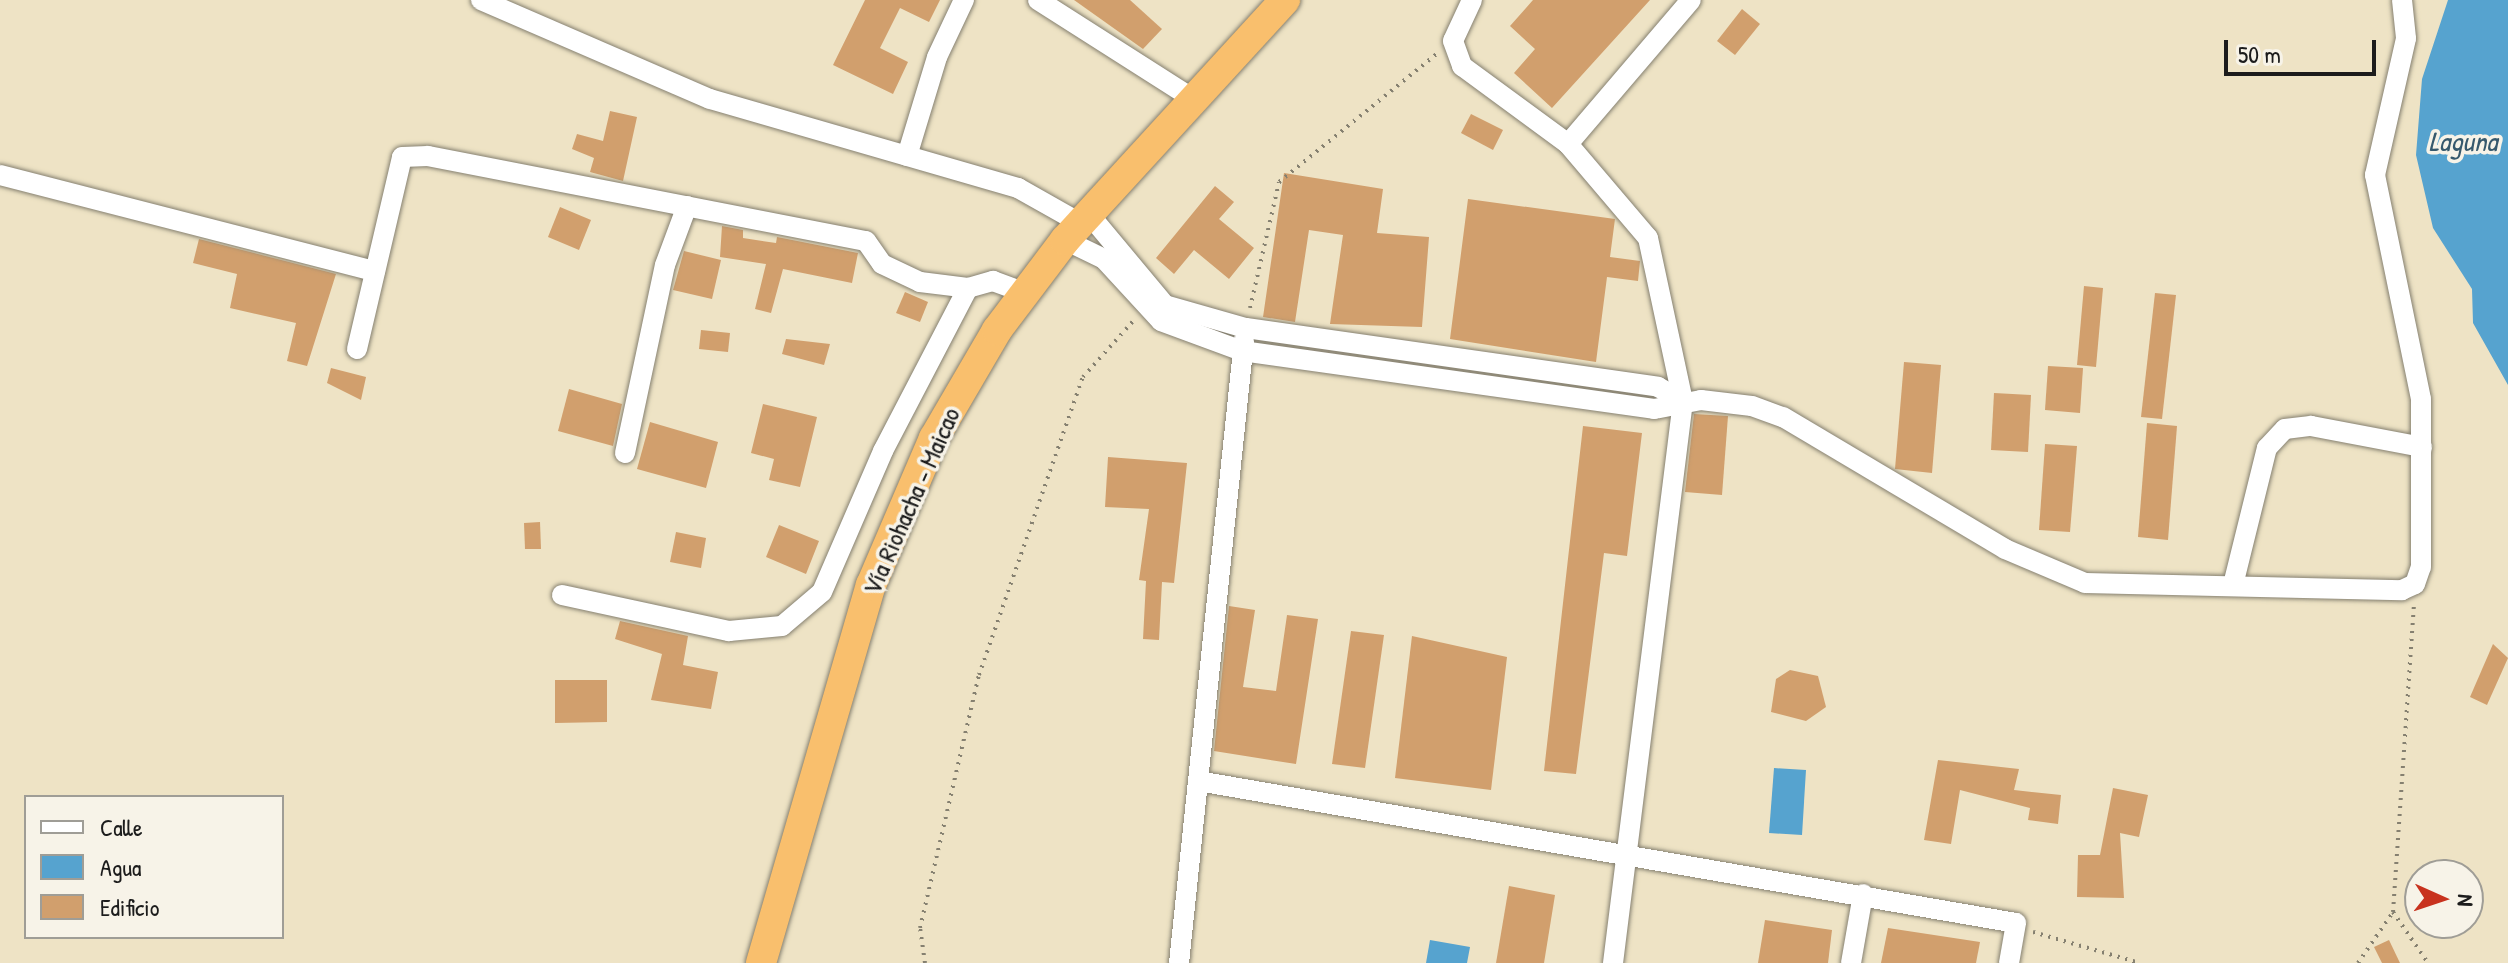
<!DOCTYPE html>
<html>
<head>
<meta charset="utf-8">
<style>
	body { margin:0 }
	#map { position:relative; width:2508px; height:963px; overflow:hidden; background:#eee3c5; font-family:"Patrick Hand",sans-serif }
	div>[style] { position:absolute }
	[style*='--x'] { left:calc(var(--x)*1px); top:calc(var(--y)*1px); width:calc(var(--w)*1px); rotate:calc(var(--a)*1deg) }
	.water>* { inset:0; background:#56a3cf }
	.building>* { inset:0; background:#d19f6d }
	.path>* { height:4px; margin-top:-2px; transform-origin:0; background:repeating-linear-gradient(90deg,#858070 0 2px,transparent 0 8px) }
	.roads { filter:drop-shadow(0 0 2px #858070) drop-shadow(0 0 2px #858070) }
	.minor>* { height:20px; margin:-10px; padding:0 10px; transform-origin:10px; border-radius:10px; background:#fff }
	.highway>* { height:30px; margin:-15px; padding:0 15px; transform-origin:15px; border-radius:15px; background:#f9bf6d }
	span { translate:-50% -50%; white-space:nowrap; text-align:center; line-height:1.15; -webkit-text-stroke:7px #f7f3e8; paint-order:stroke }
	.street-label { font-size:26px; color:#1c1c1c }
	.water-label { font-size:28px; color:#36596d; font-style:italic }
	.legend { position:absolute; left:24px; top:795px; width:260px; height:144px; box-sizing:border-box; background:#f7f3e8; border:2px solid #9f9d96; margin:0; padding:10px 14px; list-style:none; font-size:24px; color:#1c1c1c }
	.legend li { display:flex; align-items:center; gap:16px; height:40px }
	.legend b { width:40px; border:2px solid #9f9d96 }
	.north { position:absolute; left:2404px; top:859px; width:80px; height:80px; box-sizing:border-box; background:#f7f3e8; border:2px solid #9f9d96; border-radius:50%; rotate:93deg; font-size:22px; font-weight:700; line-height:32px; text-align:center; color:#1c1c1c }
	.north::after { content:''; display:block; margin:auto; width:28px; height:36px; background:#c8321e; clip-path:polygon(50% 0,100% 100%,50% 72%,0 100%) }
	.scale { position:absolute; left:2224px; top:40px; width:152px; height:36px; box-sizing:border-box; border:4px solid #1c1c1c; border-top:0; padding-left:10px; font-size:24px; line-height:28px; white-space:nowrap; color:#1c1c1c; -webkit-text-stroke:6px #f7f3e8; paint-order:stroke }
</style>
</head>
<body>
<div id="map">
	<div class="water">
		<i style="clip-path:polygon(2448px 0,2508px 0,2508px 385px,2473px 323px,2472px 289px,2433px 228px,2416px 155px,2422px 79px)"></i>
		<i style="clip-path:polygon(1774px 768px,1806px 770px,1802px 835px,1769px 833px)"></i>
		<i style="clip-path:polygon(1430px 940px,1470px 947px,1467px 963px,1426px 963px)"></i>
	</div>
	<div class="building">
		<i style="clip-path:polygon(865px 0,940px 0,929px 22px,900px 8px,880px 48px,908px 62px,893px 94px,833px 65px)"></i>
		<i style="clip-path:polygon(1074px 0,1130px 0,1162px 29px,1143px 49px)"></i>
		<i style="clip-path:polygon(1533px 0,1650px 0,1552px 108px,1514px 73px,1535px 49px,1510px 26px)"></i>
		<i style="clip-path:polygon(1742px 9px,1760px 24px,1735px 55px,1717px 41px)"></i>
		<i style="clip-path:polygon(610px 111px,637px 117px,623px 181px,590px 172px,594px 158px,572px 149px,577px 134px,603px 141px)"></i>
		<i style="clip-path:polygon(1471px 114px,1503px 130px,1493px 150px,1461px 133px)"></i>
		<i style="clip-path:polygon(1284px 173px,1383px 189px,1377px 233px,1429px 237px,1422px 327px,1330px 324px,1343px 235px,1309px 230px,1295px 322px,1263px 317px)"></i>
		<i style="clip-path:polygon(1215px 186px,1234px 202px,1219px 219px,1254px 248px,1229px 279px,1194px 250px,1174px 274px,1156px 258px)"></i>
		<i style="clip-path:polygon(1468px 199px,1615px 219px,1610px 257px,1640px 261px,1638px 281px,1607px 277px,1596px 362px,1450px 339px)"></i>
		<i style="clip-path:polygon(560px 207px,591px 220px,579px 250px,548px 237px)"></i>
		<i style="clip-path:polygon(722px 226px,743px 230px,743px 238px,776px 243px,777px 237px,858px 253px,852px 283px,783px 269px,771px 313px,755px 309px,766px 264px,720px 257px)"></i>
		<i style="clip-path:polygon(199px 239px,336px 274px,307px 366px,287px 361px,296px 323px,230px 308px,237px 274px,193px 263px)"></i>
		<i style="clip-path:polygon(684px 251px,721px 260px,712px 299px,673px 290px)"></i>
		<i style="clip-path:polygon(2084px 286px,2103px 288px,2096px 367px,2077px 365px)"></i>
		<i style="clip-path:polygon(905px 292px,928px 302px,920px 322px,896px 313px)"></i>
		<i style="clip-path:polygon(2155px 293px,2176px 295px,2162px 419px,2141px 417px)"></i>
		<i style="clip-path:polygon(701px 330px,730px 333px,728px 352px,699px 349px)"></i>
		<i style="clip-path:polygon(786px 339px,830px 344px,824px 365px,782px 354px)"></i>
		<i style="clip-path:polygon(1904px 362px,1941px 365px,1932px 473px,1895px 469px)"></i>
		<i style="clip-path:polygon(2048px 366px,2083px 368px,2080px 413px,2045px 410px)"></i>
		<i style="clip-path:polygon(331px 368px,366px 377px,361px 400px,327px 383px)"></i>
		<i style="clip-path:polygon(569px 389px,622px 404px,613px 446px,558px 431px)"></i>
		<i style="clip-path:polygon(1994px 393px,2031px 395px,2028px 452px,1991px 450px)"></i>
		<i style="clip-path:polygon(763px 404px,817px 417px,800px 487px,769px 480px,774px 459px,751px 453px)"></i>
		<i style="clip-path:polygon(1694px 414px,1728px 416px,1722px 495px,1685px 492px)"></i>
		<i style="clip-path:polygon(650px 422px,718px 442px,706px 488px,637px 469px)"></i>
		<i style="clip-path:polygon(2147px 423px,2177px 426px,2168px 540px,2138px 537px)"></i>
		<i style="clip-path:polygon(1583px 426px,1642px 433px,1627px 556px,1604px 553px,1576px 774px,1544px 771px)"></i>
		<i style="clip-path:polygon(2045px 444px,2077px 446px,2070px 532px,2039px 530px)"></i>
		<i style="clip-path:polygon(1108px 457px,1187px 463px,1174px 583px,1162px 582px,1159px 640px,1143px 639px,1146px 581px,1139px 580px,1149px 509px,1105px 507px)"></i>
		<i style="clip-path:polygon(540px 522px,541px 549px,525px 549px,524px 523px)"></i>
		<i style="clip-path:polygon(779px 525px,819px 541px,806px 574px,766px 557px)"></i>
		<i style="clip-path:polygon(676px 532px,706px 538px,701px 568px,670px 562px)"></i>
		<i style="clip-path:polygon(1229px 606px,1255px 610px,1243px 687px,1276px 691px,1287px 615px,1318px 619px,1296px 764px,1214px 751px)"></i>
		<i style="clip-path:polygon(620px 621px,688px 636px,683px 665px,718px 672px,711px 709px,651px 700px,662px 654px,615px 639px)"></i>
		<i style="clip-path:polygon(1351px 631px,1384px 635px,1365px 768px,1332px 764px)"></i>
		<i style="clip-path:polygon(1412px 636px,1507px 657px,1491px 790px,1395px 778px)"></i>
		<i style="clip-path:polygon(2493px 644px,2508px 658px,2487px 705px,2470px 697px)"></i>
		<i style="clip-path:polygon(1790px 670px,1818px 676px,1826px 707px,1806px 721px,1771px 712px,1776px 679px)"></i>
		<i style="clip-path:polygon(555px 680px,607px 680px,607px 722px,555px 723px)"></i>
		<i style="clip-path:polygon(1938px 760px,2019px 769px,2014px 790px,2061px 795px,2058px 824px,2028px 820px,2030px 808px,1960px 790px,1951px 844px,1924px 840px)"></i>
		<i style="clip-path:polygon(2113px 788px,2148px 795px,2139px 837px,2120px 833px,2124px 898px,2077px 897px,2078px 855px,2100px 855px)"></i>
		<i style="clip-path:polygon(1509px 886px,1555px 895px,1544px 963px,1496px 963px)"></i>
		<i style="clip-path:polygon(1765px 920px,1832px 930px,1828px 963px,1758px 963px)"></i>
		<i style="clip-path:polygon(1888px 928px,1980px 942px,1976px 963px,1881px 963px)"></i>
		<i style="clip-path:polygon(2389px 940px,2400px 963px,2382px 963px,2374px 947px)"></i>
	</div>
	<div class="path">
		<i style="--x:1250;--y:308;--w:129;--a:-77"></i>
		<i style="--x:1279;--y:182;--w:206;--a:-39.1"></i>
		<i style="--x:2393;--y:912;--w:62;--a:55.5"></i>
		<i style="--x:2033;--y:932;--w:111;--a:16.2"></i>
		<i style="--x:925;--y:963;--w:35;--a:-98"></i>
		<i style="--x:920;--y:928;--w:260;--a:-76.9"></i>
		<i style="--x:979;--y:675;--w:316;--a:-70.8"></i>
		<i style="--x:1083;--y:377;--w:79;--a:-48.1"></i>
		<i style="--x:2358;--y:963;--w:62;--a:-55.5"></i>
		<i style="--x:2393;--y:912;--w:308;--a:-86.1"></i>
	</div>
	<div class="roads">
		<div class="minor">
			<i style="--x:481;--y:0;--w:249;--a:23.4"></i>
			<i style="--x:710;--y:99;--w:321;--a:16.1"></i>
			<i style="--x:1018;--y:188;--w:71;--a:29.4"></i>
			<i style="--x:1038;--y:0;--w:183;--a:32.5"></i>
			<i style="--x:1472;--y:0;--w:45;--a:114.9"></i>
			<i style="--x:1453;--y:41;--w:27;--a:70"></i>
			<i style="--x:1462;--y:66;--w:132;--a:36.3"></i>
			<i style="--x:1568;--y:144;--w:123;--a:49.6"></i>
			<i style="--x:1648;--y:238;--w:167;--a:77.9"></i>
			<i style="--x:1683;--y:401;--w:566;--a:97.1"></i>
			<i style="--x:1568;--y:144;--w:189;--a:-49.5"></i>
			<i style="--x:907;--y:156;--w:103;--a:-73.1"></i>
			<i style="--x:937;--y:57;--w:63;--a:-64.7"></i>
			<i style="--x:0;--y:175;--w:387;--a:14.4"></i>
			<i style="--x:1088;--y:213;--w:120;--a:50.1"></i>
			<i style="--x:1165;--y:305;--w:84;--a:15.9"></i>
			<i style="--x:1246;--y:328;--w:416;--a:8.1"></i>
			<i style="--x:1658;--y:387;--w:29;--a:29"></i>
			<i style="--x:1065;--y:240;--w:43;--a:26"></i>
			<i style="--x:1104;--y:259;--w:84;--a:47.4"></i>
			<i style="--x:1161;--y:321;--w:86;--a:20.3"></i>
			<i style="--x:1242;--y:351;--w:416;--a:8"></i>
			<i style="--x:1654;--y:409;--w:48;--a:-10.8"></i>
			<i style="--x:1701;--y:400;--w:51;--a:6.7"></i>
			<i style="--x:1752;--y:406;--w:33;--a:20"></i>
			<i style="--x:1783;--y:417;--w:258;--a:30.7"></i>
			<i style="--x:2005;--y:549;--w:87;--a:23"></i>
			<i style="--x:2085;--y:583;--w:317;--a:1.3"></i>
			<i style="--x:2402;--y:590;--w:14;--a:-25"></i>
			<i style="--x:2415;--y:584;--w:18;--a:-71"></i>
			<i style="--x:2421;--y:567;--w:168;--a:-90"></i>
			<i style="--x:2421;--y:399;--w:229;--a:-101.6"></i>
			<i style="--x:2375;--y:175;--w:140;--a:-77.2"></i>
			<i style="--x:2406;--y:38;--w:38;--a:-96"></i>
			<i style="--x:357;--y:349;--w:197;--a:-76.8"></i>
			<i style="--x:402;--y:157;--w:26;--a:-2"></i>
			<i style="--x:428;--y:156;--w:446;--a:11"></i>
			<i style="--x:866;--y:241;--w:28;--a:55"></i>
			<i style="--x:882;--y:264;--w:42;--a:25.3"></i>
			<i style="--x:920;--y:282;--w:48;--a:7.1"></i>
			<i style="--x:625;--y:453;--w:192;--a:-78"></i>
			<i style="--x:665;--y:265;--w:63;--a:-69.6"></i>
			<i style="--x:2233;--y:585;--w:141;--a:-76.1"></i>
			<i style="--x:2267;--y:448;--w:26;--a:-47"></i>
			<i style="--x:2285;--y:429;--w:26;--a:-7"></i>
			<i style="--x:2311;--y:426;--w:113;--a:10.7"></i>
			<i style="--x:562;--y:595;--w:171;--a:12.2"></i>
			<i style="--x:729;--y:631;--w:53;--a:-5.4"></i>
			<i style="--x:782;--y:626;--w:52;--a:-40.4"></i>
			<i style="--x:822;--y:592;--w:154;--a:-66.6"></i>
			<i style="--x:883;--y:451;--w:184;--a:-62.5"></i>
			<i style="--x:968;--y:288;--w:26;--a:-16"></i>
			<i style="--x:993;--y:281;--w:33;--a:20"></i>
			<i style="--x:1198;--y:781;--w:830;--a:9.85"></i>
			<i style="--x:2016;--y:923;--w:41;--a:99.9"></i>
			<i style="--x:1179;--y:963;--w:626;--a:-84.04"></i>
			<i style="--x:1851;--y:963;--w:70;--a:-80.1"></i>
		</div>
		<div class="highway">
			<i style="--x:761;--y:963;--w:394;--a:-73.8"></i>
			<i style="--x:871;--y:585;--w:160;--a:-66.8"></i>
			<i style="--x:934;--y:438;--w:125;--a:-59.7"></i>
			<i style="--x:997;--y:330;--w:113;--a:-52.9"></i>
			<i style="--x:1065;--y:240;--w:326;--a:-47.5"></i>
		</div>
	</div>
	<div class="street-label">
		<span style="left:911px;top:501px;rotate:-66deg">Vía Riohacha - Maicao</span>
	</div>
	<div class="water-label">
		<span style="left:2463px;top:141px">Laguna</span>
	</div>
	<ul class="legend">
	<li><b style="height:10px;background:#fff"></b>Calle</li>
	<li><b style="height:22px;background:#56a3cf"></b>Agua</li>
	<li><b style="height:22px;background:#d19f6d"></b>Edificio</li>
	</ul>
	<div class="north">N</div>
	<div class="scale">50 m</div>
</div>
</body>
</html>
